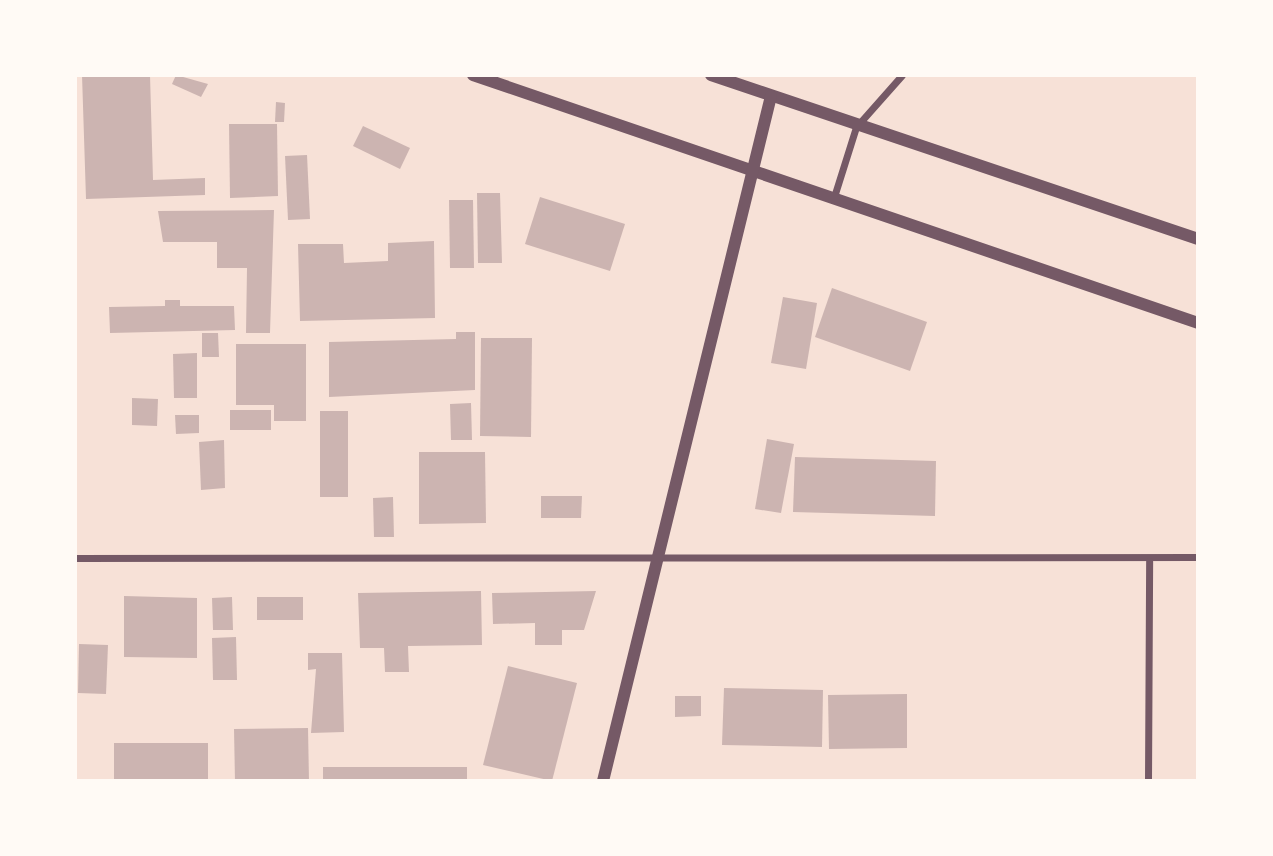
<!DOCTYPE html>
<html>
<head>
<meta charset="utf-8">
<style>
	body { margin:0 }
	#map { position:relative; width:1273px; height:856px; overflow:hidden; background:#f7e1d7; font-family:Poppins,sans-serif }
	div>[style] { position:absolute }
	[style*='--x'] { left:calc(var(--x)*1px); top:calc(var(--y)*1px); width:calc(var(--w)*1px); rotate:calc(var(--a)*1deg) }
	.building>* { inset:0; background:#ccb4b1 }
	.minor>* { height:7px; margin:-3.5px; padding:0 3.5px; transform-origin:3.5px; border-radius:3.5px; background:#755966 }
	.tertiary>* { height:12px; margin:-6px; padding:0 6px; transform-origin:6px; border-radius:6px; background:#755966 }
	span { translate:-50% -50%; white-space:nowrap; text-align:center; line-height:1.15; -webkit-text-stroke:5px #fffaf5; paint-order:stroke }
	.frame { position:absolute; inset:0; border:77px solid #fffaf5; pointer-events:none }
</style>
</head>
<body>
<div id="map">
	<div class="building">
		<i style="clip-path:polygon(82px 75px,150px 75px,153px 180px,205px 178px,205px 195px,86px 199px)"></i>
		<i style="clip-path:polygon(176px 75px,208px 84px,201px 97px,172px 84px)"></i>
		<i style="clip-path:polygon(276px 102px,285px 103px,284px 122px,275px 122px)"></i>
		<i style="clip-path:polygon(229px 124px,277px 124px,278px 196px,230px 198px)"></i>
		<i style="clip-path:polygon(363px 126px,410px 148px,400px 169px,353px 146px)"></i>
		<i style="clip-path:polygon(307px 155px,310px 219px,288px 220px,285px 156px)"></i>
		<i style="clip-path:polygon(477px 193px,500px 193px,502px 263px,478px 263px)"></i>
		<i style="clip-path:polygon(540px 197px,625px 224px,610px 271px,525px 244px)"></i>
		<i style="clip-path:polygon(449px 200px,473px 200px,474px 268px,450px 268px)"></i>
		<i style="clip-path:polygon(274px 210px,270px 333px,246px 333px,247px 268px,217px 268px,217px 242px,163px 242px,158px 211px)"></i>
		<i style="clip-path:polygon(434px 241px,435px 318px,300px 321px,298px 244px,343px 244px,344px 263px,388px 261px,388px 243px)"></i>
		<i style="clip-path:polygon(832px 288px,927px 322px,910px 371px,815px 337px)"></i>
		<i style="clip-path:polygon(783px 297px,817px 303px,806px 369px,771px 363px)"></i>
		<i style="clip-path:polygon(165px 300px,180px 300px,180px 306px,234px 306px,235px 330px,110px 333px,109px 307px,165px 306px)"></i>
		<i style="clip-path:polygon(456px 332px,475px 332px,475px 390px,329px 397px,329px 342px,456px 339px)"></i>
		<i style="clip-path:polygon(202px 333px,218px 333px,219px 357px,202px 357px)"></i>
		<i style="clip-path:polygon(481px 338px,532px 338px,531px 437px,480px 436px)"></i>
		<i style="clip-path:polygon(236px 344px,306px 344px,306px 421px,274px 421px,274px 405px,236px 405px)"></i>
		<i style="clip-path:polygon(197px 353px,197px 398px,174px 398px,173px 354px)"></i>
		<i style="clip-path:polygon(132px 398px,158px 399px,157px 426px,132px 425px)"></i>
		<i style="clip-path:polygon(471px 403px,472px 440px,451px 440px,450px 404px)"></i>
		<i style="clip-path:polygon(230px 410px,271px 410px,271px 430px,230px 430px)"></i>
		<i style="clip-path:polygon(320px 411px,348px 411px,348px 497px,320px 497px)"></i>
		<i style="clip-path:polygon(175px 415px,199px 415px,199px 433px,176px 434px)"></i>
		<i style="clip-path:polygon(767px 439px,794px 444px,781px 513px,755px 509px)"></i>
		<i style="clip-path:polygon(224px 440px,225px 488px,201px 490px,199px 442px)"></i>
		<i style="clip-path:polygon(419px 452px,485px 452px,486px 523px,419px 524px)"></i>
		<i style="clip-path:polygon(795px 457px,936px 461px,935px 516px,793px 512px)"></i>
		<i style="clip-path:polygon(541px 496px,582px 496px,581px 518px,541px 518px)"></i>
		<i style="clip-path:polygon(393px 497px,394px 537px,374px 537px,373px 498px)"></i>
		<i style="clip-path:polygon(481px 591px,482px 645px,408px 646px,409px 672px,385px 672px,384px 648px,360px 648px,358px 593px)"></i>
		<i style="clip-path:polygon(596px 591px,584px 630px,562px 630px,562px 645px,535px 645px,535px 623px,493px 624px,492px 593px)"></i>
		<i style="clip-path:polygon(124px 596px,197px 598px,197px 658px,124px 657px)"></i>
		<i style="clip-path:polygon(232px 597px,233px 630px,213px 630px,212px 598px)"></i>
		<i style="clip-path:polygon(257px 597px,303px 597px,303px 620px,257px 620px)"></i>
		<i style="clip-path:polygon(236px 637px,237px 680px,213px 680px,212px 638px)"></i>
		<i style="clip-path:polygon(79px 644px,108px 645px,106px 694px,78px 693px)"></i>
		<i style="clip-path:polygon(308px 653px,342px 653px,344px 732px,311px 733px,316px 669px,308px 670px)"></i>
		<i style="clip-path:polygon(508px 666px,577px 683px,552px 781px,483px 765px)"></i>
		<i style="clip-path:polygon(724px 688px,823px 690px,822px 747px,722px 745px)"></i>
		<i style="clip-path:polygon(907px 694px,907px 748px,829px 749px,828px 695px)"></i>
		<i style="clip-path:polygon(675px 696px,701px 696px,701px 716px,675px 717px)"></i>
		<i style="clip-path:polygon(308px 728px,309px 781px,235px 781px,234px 729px)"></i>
		<i style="clip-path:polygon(114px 743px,208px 743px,208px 781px,114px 781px)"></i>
		<i style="clip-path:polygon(323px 767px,467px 767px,467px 781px,323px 781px)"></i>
	</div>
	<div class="minor">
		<i style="--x:833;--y:200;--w:77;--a:-72.5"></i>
		<i style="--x:856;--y:127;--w:69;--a:-48.5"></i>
		<i style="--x:75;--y:558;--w:1123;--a:-0.05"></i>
		<i style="--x:1148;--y:781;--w:220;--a:-89.7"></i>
	</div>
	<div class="tertiary">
		<i style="--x:473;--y:75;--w:766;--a:18.88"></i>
		<i style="--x:711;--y:75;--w:514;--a:18.61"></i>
		<i style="--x:603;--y:781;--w:705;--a:-76.22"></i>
	</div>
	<div class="frame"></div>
</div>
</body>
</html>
